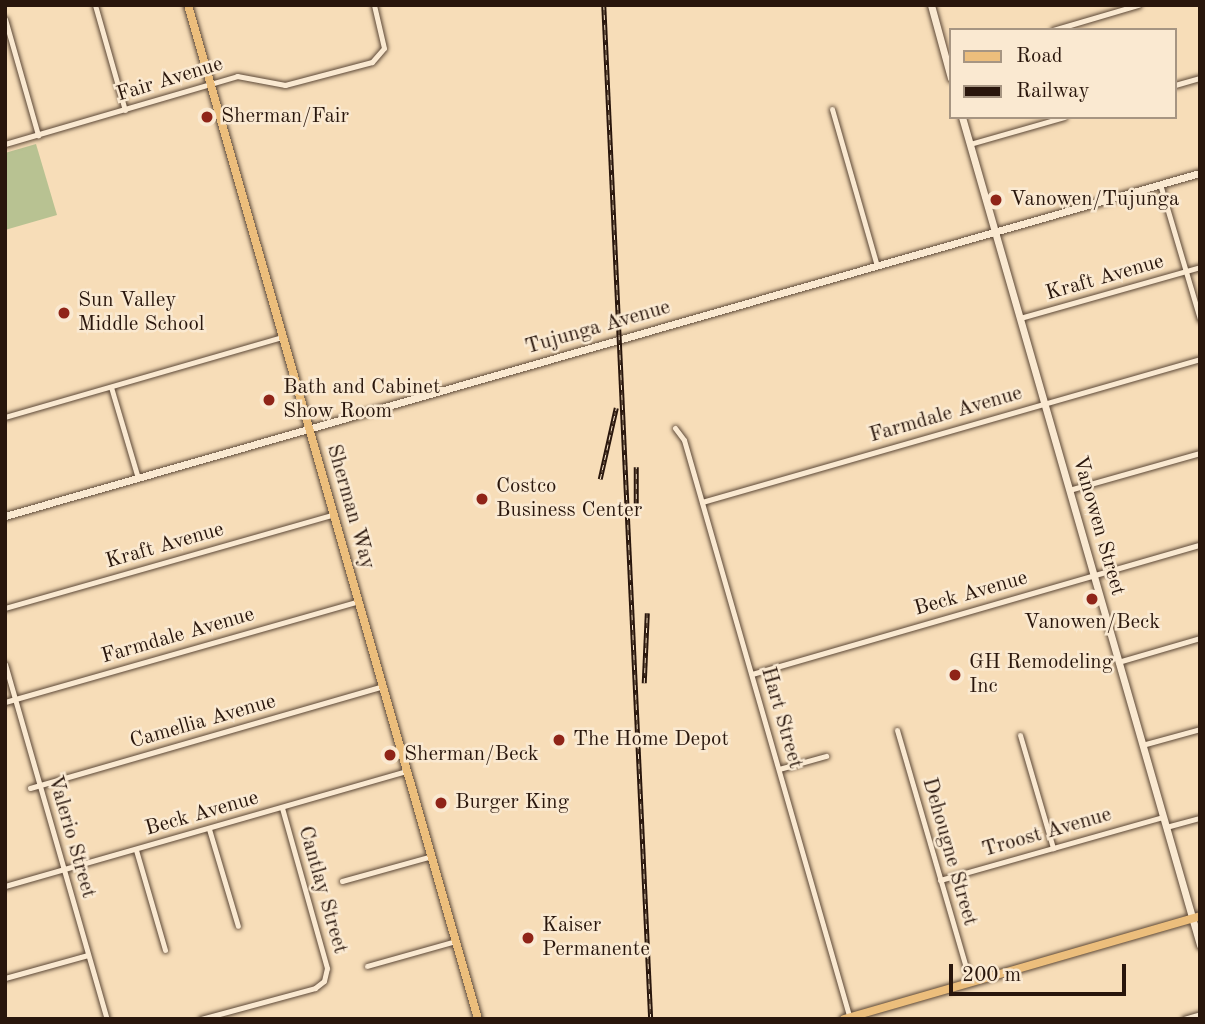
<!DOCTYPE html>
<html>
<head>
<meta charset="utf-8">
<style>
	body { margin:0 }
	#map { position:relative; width:1205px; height:1024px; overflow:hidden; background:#f7ddb8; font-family:"Old Standard TT",serif }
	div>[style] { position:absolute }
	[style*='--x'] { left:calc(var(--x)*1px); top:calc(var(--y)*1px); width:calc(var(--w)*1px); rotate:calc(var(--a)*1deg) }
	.green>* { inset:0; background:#b8c292 }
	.roads { filter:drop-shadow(0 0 2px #5c4837) drop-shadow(0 0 2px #5c4837) }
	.street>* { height:5px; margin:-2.5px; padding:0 2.5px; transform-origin:2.5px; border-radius:2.5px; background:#fae9d1 }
	.secondary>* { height:7px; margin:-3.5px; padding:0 3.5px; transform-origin:3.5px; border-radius:3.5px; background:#fae9d1 }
	.primary>* { height:8px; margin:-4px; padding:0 4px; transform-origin:4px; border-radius:4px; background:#ecbe7c }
	.rail>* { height:4.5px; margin-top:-2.25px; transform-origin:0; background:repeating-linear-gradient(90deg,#fae9d1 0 5px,#29160c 0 10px); box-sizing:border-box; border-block:2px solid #29160c }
	.dots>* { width:19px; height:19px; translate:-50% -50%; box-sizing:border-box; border:4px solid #fae9d1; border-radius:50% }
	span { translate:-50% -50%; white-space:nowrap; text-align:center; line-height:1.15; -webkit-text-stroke:5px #fae9d1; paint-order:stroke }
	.street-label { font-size:21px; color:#29160c }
	.poi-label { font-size:21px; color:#29160c }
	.left { translate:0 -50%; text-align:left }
	.frame { position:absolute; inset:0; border:7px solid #29160c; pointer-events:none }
	.legend { position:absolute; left:949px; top:28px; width:228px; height:91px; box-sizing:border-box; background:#fae9d1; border:2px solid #a69582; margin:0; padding:9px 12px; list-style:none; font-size:21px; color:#29160c }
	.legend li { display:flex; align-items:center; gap:14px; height:35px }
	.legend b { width:35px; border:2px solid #a69582 }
	.scale { position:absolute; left:949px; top:964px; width:177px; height:32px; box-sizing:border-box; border:4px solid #29160c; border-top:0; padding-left:9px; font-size:21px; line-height:24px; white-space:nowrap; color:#29160c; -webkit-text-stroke:5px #fae9d1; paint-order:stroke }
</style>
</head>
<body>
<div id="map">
	<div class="green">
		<i style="clip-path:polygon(36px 144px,57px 215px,5px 230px,5px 153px)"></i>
	</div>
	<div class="roads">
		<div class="street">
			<i style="--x:95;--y:5;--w:109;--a:74.1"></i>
			<i style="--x:5;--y:19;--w:121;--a:74.1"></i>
			<i style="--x:1053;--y:30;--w:89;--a:-16.4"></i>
			<i style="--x:1175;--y:85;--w:26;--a:-16"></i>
			<i style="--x:832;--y:109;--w:163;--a:74"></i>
			<i style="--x:5;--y:144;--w:242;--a:-16.3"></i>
			<i style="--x:237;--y:76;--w:49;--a:10.6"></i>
			<i style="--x:285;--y:85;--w:90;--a:-14.8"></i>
			<i style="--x:372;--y:62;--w:18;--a:-49"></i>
			<i style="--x:384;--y:48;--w:44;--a:-103.1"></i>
			<i style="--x:970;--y:144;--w:98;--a:-16"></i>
			<i style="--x:1160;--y:184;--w:141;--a:73.5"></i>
			<i style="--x:1020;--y:318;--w:187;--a:-15.8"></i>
			<i style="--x:111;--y:387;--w:95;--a:73.5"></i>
			<i style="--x:5;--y:417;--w:289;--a:-16.1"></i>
			<i style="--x:675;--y:428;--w:15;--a:53"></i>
			<i style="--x:684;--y:440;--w:602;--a:74"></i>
			<i style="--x:1069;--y:490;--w:136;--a:-15.8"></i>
			<i style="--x:702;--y:502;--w:518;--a:-16.02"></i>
			<i style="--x:5;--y:608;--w:342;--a:-15.9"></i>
			<i style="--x:1118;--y:662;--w:85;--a:-16.3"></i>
			<i style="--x:5;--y:664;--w:369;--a:74"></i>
			<i style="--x:752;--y:674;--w:466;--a:-16.1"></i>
			<i style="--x:5;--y:702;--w:368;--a:-15.9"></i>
			<i style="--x:897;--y:730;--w:262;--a:73.8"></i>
			<i style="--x:1020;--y:735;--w:118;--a:73.7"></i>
			<i style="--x:1142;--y:745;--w:60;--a:-15.4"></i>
			<i style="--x:779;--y:769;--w:49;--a:-15.5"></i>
			<i style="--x:30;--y:788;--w:367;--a:-16.1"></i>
			<i style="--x:1166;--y:827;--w:35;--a:-15"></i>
			<i style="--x:209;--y:829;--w:101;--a:73.4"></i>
			<i style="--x:136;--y:850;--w:104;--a:73.8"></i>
			<i style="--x:940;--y:880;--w:232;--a:-15.8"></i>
			<i style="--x:342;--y:881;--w:93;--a:-15.5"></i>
			<i style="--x:5;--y:886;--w:418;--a:-16"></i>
			<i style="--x:367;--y:966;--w:92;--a:-15.7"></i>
			<i style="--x:5;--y:978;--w:86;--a:-15.5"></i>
			<i style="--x:201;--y:1019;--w:118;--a:-15.2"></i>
			<i style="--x:315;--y:988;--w:11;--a:-38"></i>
			<i style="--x:324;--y:981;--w:13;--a:-77"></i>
			<i style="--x:327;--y:968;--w:166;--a:-105.7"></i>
			<i style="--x:1184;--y:1019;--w:17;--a:-17"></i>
		</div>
		<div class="secondary">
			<i style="--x:931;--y:5;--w:76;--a:74.7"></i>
			<i style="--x:962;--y:117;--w:862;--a:73.96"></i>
			<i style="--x:5;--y:516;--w:1243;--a:-16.02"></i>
		</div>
		<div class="primary">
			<i style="--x:188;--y:5;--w:1055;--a:74.04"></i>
			<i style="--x:844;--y:1019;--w:371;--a:-16.1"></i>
		</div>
	</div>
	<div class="rail">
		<i style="--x:604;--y:5;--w:1015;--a:87.35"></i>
		<i style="--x:600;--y:479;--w:73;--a:-77.3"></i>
		<i style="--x:636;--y:509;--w:42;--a:-90"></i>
		<i style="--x:644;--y:683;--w:70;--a:-87.5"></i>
	</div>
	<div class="dots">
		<i style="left:207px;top:117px;background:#8f2418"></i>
		<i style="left:996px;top:200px;background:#8f2418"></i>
		<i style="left:64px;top:313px;background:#8f2418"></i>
		<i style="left:269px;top:400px;background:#8f2418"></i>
		<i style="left:482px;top:499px;background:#8f2418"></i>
		<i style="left:1092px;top:599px;background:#8f2418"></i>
		<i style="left:955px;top:675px;background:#8f2418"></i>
		<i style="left:559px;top:740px;background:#8f2418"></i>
		<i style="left:390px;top:755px;background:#8f2418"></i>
		<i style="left:441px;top:803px;background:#8f2418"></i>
		<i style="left:528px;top:938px;background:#8f2418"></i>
	</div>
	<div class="street-label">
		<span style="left:170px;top:80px;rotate:-17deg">Fair Avenue</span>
		<span style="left:1105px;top:278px;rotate:-16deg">Kraft Avenue</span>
		<span style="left:598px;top:328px;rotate:-16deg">Tujunga Avenue</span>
		<span style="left:946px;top:415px;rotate:-16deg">Farmdale Avenue</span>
		<span style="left:350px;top:507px;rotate:74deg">Sherman Way</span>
		<span style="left:1098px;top:526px;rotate:74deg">Vanowen Street</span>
		<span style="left:165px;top:546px;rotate:-16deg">Kraft Avenue</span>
		<span style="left:971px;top:594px;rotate:-16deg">Beck Avenue</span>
		<span style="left:178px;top:636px;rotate:-16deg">Farmdale Avenue</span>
		<span style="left:781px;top:718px;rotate:74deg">Hart Street</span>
		<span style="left:203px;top:722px;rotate:-16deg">Camellia Avenue</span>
		<span style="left:202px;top:814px;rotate:-16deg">Beck Avenue</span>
		<span style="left:1047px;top:833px;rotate:-16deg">Troost Avenue</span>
		<span style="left:71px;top:837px;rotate:74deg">Valerio Street</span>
		<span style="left:949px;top:852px;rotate:74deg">Dehougne Street</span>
		<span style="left:322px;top:890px;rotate:74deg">Cantlay Street</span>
	</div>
	<div class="poi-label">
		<span class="left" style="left:221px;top:117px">Sherman/Fair</span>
		<span class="left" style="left:1010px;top:200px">Vanowen/Tujunga</span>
		<span class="left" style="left:78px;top:313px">Sun Valley<br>Middle School</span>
		<span class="left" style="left:283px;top:400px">Bath and Cabinet<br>Show Room</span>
		<span class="left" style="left:496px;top:499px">Costco<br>Business Center</span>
		<span style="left:1092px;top:623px">Vanowen/Beck</span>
		<span class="left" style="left:969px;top:675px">GH Remodeling<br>Inc</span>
		<span class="left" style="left:573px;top:740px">The Home Depot</span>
		<span class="left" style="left:404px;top:755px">Sherman/Beck</span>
		<span class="left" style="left:455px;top:803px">Burger King</span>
		<span class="left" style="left:542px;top:938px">Kaiser<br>Permanente</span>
	</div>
	<div class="frame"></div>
	<ul class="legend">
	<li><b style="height:9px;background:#ecbe7c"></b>Road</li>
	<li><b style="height:9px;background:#29160c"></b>Railway</li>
	</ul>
	<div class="scale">200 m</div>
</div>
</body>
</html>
